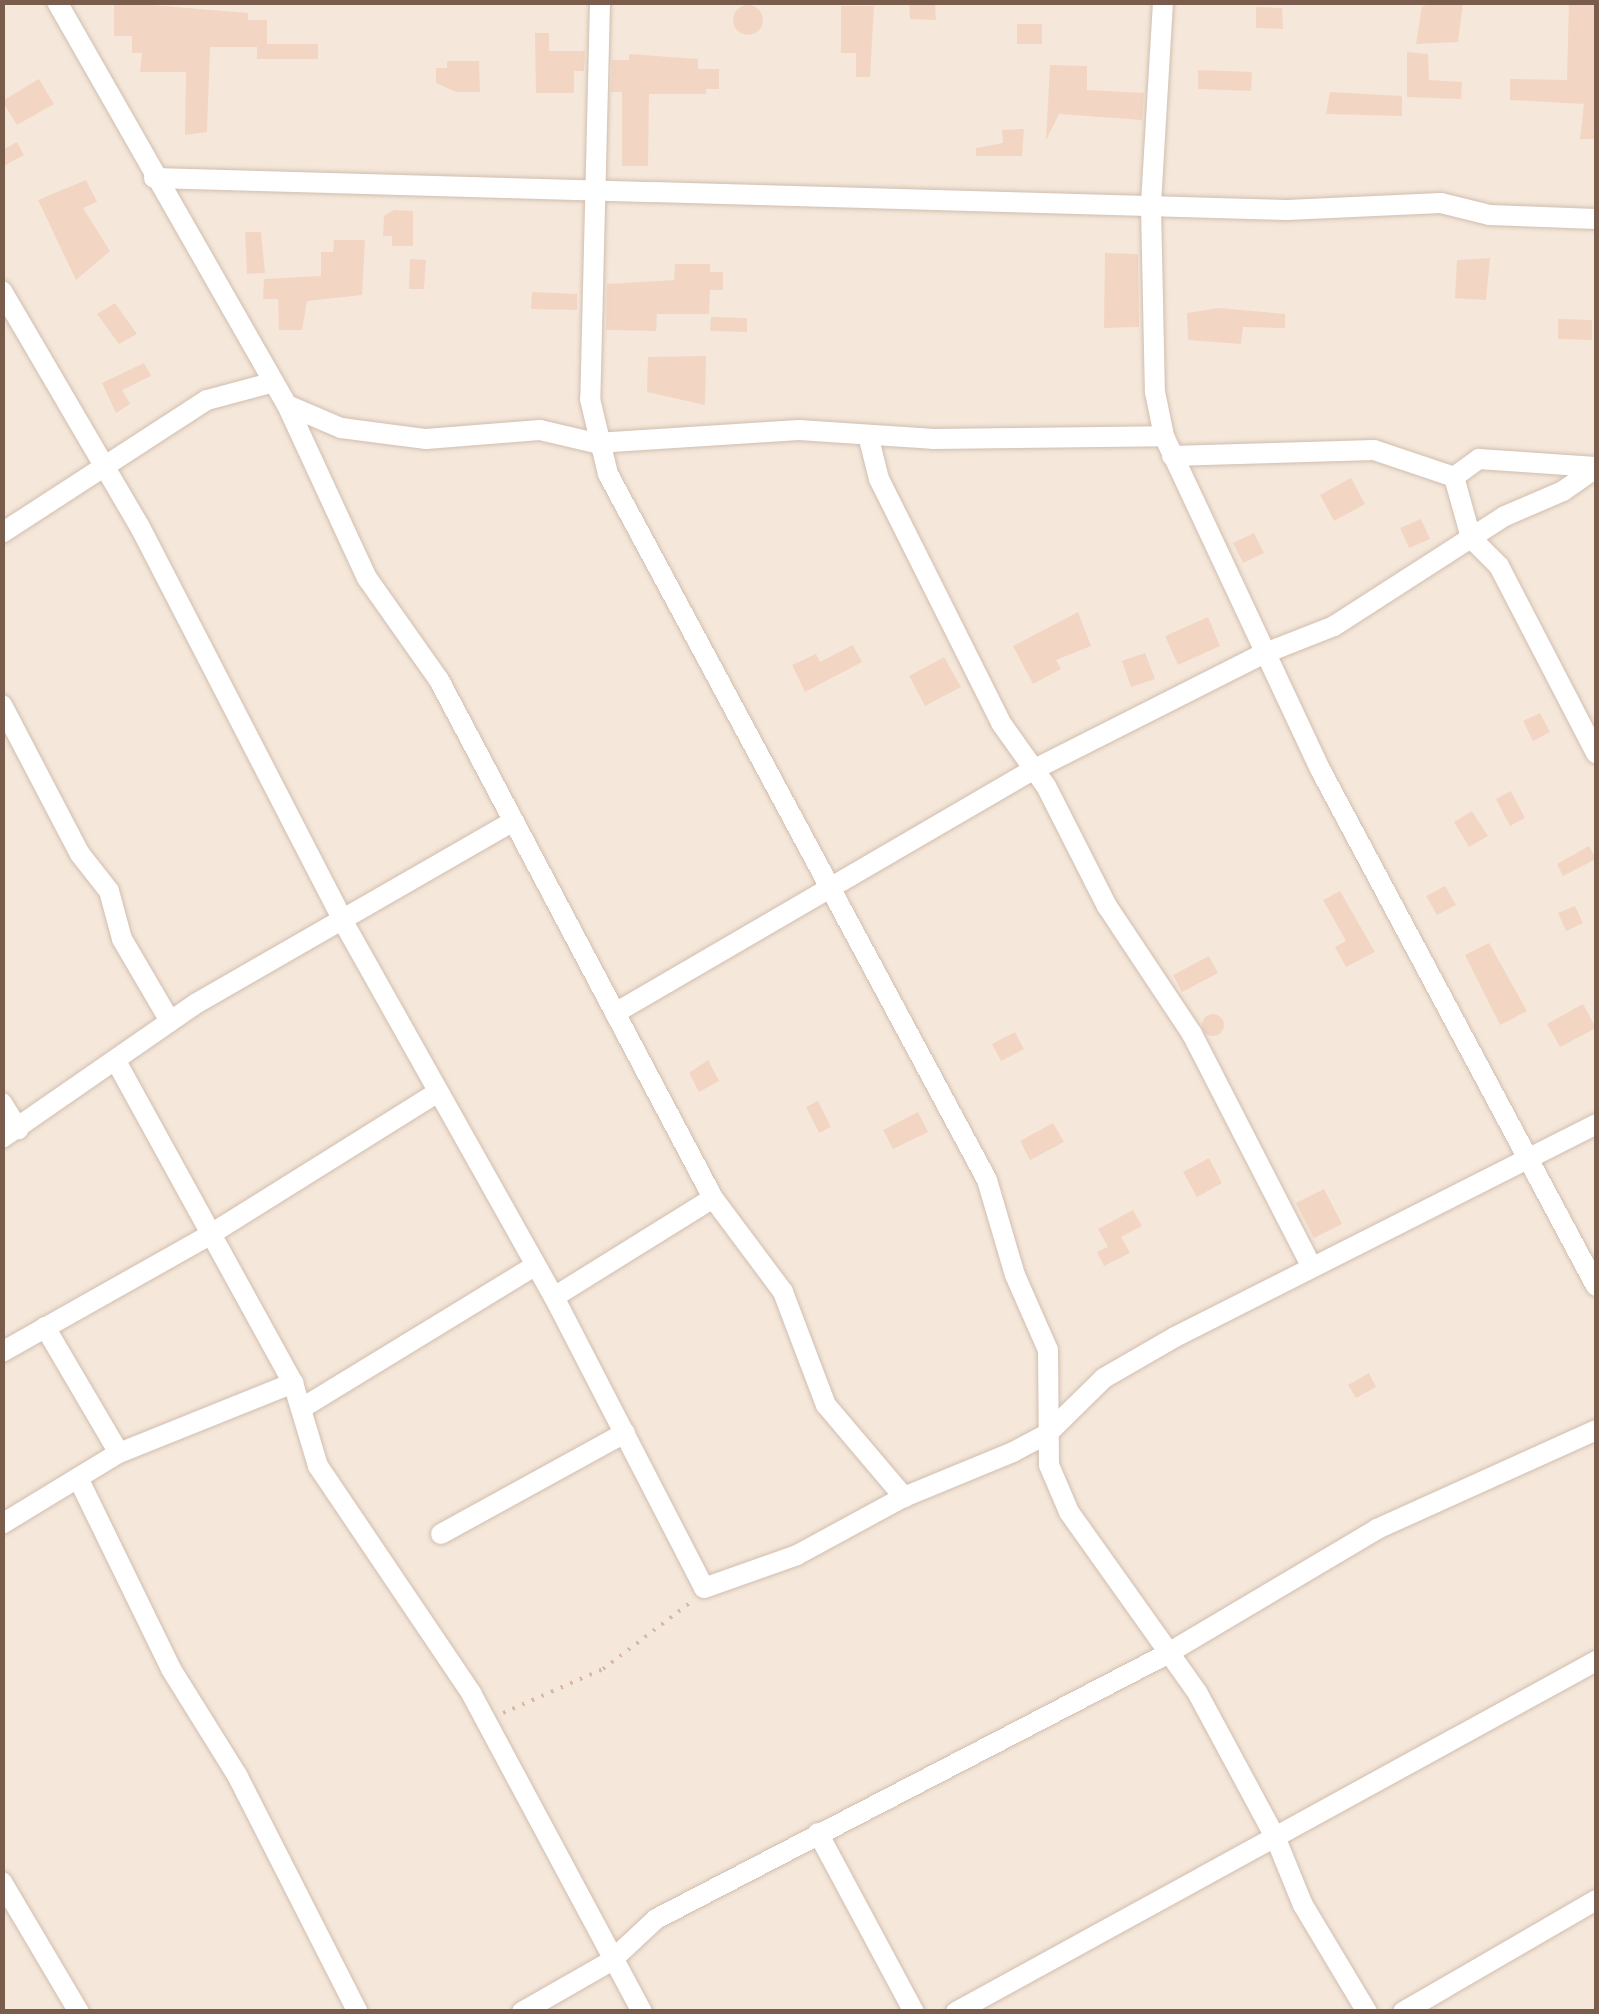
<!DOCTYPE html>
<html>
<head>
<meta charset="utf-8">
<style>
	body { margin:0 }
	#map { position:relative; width:1599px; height:2014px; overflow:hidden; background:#fdf6ec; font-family:"Varela Round",sans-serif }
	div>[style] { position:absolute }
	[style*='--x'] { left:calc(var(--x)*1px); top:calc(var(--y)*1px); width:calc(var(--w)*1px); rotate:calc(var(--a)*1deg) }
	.residential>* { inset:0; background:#f5e8da }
	.building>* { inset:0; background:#f3d5c3 }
	.round { border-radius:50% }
	.path>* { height:4px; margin-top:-2px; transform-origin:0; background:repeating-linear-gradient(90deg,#d9b8a5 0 2.5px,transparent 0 10.5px) }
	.roads { filter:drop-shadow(0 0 2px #d1beb0) drop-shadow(0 0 2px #d1beb0) }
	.minor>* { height:20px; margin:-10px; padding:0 10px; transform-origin:10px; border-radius:10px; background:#fff }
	span { translate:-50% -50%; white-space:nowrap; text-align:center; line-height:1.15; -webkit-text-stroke:9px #fffaf3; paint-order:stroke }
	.frame { position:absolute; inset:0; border:5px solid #7a5c4d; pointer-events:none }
</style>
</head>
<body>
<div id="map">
	<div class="residential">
		<i style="clip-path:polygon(3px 3px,1596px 3px,1596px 2011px,3px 2011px)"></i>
	</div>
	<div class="building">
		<i style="clip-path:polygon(114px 2px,248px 13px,248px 20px,267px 20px,267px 44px,318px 44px,318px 59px,257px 59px,257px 47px,210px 47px,207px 132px,185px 135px,186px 72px,140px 72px,142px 53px,132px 53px,132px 36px,114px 36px)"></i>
		<i style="clip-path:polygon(909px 2px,935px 2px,936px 20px,910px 19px)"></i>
		<i style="clip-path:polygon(1446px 2px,1463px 3px,1458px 42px,1416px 44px,1422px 6px)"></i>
		<i style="clip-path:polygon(1569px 2px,1596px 2px,1596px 139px,1580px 139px,1584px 104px,1510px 100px,1510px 79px,1567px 80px)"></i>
		<i class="round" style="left:733px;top:5px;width:30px;height:30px"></i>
		<i style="clip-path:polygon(841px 6px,874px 6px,870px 77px,856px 77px,856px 53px,841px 53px)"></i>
		<i style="clip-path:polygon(1256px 7px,1282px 8px,1283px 29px,1256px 28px)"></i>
		<i style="clip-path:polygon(1017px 24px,1042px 24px,1042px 44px,1017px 44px)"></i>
		<i style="clip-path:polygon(535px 33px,549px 33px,549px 51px,585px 51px,584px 71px,574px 71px,574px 93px,536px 93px)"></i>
		<i style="clip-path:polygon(1407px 52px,1428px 54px,1429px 80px,1462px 82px,1461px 99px,1407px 97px)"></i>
		<i style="clip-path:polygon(629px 54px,698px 59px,698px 69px,719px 69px,719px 89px,706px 89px,706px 94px,649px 94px,648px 166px,622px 166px,622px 92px,611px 92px,612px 60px,629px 60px)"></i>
		<i style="clip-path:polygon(447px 61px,479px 61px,480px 92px,456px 92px,436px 83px,436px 68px,447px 68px)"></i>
		<i style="clip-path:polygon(1050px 65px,1087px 66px,1087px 90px,1144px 93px,1142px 120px,1059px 114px,1046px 140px)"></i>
		<i style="clip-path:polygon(1198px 70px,1252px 72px,1251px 91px,1198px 89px)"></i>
		<i style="clip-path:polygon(39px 79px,54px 104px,17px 125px,2px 101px)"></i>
		<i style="clip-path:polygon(1330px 92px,1402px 96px,1402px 116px,1326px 114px)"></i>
		<i style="clip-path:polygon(1024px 129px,1022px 156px,976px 156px,976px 148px,1003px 143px,1002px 130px)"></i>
		<i style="clip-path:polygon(17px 142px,24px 155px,2px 167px,2px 150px)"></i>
		<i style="clip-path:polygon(86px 180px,97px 202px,83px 208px,110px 251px,76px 280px,38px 200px)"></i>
		<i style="clip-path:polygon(394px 210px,413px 211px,413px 246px,392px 246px,392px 236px,383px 236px,384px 216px)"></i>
		<i style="clip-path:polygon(245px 232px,261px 232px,265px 273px,247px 274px)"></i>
		<i style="clip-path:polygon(334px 240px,365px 240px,362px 295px,307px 301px,302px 330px,279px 330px,278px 299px,263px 299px,264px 279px,321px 276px,321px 252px,333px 252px)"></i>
		<i style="clip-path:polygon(1105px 253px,1138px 254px,1139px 327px,1104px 328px)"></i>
		<i style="clip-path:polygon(1490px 258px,1486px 300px,1455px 298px,1457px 260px)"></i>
		<i style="clip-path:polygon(410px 259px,426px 260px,424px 289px,409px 289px)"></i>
		<i style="clip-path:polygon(675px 264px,710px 264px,710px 272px,723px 272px,723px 290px,710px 290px,709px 314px,657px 314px,656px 331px,606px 330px,607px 284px,674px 280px)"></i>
		<i style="clip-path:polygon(532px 292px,577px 294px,577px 310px,531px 309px)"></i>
		<i style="clip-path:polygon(115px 303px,137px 334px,119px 344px,97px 314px)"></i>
		<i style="clip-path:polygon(1219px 308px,1285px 314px,1285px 328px,1243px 327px,1241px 344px,1188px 340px,1187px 313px)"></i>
		<i style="clip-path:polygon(711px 317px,747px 318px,747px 332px,710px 331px)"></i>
		<i style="clip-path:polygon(1558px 319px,1592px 320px,1592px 340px,1558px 339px)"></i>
		<i style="clip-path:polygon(706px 356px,705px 405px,647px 392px,648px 357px)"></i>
		<i style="clip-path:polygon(144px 363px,151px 376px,122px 390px,130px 404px,116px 413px,102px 383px)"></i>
		<i style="clip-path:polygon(1351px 478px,1365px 504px,1334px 521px,1320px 495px)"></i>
		<i style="clip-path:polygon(1421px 519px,1430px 539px,1409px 548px,1400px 528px)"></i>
		<i style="clip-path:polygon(1254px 533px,1264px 553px,1243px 563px,1233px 543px)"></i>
		<i style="clip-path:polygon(1078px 612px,1091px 646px,1056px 660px,1061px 669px,1033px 684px,1013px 646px)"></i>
		<i style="clip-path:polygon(1208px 617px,1220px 646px,1178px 665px,1165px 636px)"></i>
		<i style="clip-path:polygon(853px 645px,862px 662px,805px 692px,792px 665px,816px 654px,820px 662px)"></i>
		<i style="clip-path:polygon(1145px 653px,1155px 679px,1131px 687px,1122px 661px)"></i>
		<i style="clip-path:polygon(944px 657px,961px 687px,925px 706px,909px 676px)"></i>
		<i style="clip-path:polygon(1540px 713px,1550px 732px,1533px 741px,1523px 721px)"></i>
		<i style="clip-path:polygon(1511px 791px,1525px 818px,1510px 826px,1496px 799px)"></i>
		<i style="clip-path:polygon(1472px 811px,1488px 836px,1469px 847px,1454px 822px)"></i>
		<i style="clip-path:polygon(1589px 846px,1596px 859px,1563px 876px,1557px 864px)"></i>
		<i style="clip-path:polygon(1445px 886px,1456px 905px,1437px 915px,1426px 896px)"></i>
		<i style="clip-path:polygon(1340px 891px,1375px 952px,1346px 967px,1335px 947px,1346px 941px,1323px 900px)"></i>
		<i style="clip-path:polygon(1575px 906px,1583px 923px,1566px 931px,1558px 913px)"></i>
		<i style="clip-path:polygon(1489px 943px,1527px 1011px,1500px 1025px,1465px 955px)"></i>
		<i style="clip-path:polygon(1209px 956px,1218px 973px,1182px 992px,1173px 975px)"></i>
		<i style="clip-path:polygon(1583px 1004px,1596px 1028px,1560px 1047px,1547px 1024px)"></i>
		<i class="round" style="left:1202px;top:1014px;width:22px;height:22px"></i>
		<i style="clip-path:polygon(1015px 1032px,1024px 1049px,1001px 1061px,992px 1044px)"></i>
		<i style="clip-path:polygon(708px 1060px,719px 1081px,699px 1092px,689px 1073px)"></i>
		<i style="clip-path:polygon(818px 1101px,831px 1127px,819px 1133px,806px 1107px)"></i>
		<i style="clip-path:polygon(918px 1112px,928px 1132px,893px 1149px,883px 1130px)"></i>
		<i style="clip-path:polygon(1053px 1123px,1064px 1142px,1030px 1160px,1020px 1141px)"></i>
		<i style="clip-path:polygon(1209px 1158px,1222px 1183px,1197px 1197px,1183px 1172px)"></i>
		<i style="clip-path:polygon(1324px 1189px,1342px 1224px,1314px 1238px,1296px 1203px)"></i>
		<i style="clip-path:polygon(1133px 1210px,1142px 1226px,1121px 1237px,1130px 1253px,1104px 1266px,1097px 1252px,1108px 1247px,1098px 1229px)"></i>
		<i style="clip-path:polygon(1369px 1373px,1376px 1387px,1356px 1398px,1348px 1385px)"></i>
	</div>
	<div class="path">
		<i style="--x:503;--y:1713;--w:109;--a:-23.7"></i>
		<i style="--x:603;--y:1669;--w:111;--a:-37.3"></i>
	</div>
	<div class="roads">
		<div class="minor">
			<i style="--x:57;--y:2;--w:464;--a:60.3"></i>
			<i style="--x:287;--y:405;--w:191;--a:65.2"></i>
			<i style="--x:367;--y:578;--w:125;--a:54.8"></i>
			<i style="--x:439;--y:680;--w:586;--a:62.12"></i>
			<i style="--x:713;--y:1198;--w:117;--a:53.3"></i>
			<i style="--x:783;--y:1292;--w:121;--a:69.2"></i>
			<i style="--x:826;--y:1405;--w:121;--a:49.7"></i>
			<i style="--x:600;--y:2;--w:397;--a:91.4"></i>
			<i style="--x:590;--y:399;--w:77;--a:76.5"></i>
			<i style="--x:608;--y:474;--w:801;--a:61.77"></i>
			<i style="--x:987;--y:1180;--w:99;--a:73.6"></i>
			<i style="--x:1015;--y:1275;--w:82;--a:66.3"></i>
			<i style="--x:1048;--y:1350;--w:115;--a:89.5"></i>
			<i style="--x:1049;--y:1465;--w:51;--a:66.9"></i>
			<i style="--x:1069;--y:1512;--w:221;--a:54.6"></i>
			<i style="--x:1197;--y:1692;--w:167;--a:61.7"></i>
			<i style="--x:1276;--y:1839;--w:71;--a:67.8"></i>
			<i style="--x:1303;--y:1905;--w:125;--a:59.1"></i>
			<i style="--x:1163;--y:2;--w:204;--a:93.4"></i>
			<i style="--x:1151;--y:206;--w:186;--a:88.8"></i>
			<i style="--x:1155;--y:392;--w:45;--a:78.4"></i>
			<i style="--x:1164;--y:436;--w:368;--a:64.9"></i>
			<i style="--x:1320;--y:769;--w:586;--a:61.9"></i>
			<i style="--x:154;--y:178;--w:1133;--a:1.62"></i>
			<i style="--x:1287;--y:210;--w:154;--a:-2.6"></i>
			<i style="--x:1441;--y:203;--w:50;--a:13.8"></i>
			<i style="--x:1490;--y:215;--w:106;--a:2.2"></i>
			<i style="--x:2;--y:291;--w:273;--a:59.7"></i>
			<i style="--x:140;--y:527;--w:445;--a:62.7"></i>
			<i style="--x:344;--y:923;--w:429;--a:60.7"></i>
			<i style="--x:554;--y:1297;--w:327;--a:62.7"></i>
			<i style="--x:704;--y:1588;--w:99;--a:-19.5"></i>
			<i style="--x:797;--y:1555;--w:122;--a:-28.5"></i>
			<i style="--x:904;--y:1497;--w:118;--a:-22.4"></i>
			<i style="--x:1013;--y:1452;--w:40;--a:-28"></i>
			<i style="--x:1048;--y:1433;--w:78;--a:-44.5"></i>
			<i style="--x:1104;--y:1378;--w:82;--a:-30"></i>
			<i style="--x:1175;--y:1337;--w:472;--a:-26.8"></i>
			<i style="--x:287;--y:405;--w:59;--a:23.1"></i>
			<i style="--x:341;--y:428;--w:86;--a:7.4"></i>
			<i style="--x:426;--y:439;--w:114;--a:-4.5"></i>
			<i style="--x:540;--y:430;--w:57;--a:13.1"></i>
			<i style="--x:596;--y:443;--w:203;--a:-3.7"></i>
			<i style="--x:799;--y:430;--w:134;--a:3.8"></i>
			<i style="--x:933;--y:439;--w:231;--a:-0.7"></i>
			<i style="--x:868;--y:435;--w:45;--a:76"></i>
			<i style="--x:879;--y:479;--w:273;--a:63.4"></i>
			<i style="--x:1001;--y:723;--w:77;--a:54.5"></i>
			<i style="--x:1046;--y:786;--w:135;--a:63.1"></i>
			<i style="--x:1107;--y:906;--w:154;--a:56.4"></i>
			<i style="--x:1192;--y:1034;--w:259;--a:62.8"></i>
			<i style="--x:1172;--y:456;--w:202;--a:-1.7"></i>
			<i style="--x:1374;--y:450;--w:84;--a:18.6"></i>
			<i style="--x:1454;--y:477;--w:63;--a:74.4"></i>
			<i style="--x:1471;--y:538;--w:40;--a:45"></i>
			<i style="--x:1499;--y:566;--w:211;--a:62.6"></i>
			<i style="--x:1454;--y:477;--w:31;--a:-36"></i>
			<i style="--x:1479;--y:459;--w:117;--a:3.9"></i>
			<i style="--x:2;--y:533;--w:244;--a:-33"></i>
			<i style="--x:207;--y:400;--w:66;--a:-14.9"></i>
			<i style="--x:2;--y:705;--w:168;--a:62.4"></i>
			<i style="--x:80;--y:854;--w:47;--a:51.9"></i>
			<i style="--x:109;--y:891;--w:50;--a:74.8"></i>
			<i style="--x:122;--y:939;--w:95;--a:59.7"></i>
			<i style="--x:615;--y:1013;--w:481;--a:-30.2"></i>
			<i style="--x:1031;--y:771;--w:260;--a:-26.8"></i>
			<i style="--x:1263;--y:654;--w:76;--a:-21.5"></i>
			<i style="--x:1334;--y:626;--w:203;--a:-32.8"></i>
			<i style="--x:1505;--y:516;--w:63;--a:-23.3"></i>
			<i style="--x:1563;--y:491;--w:40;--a:-34.9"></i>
			<i style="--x:116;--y:1061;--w:367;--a:61.2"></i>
			<i style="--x:293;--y:1383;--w:87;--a:73.2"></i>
			<i style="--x:318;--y:1466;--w:274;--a:56"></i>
			<i style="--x:471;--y:1693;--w:362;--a:61.8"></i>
			<i style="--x:2;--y:1103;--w:31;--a:58"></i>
			<i style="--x:2;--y:1138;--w:237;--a:-34.7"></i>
			<i style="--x:197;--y:1003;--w:361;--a:-29.9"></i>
			<i style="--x:554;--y:1297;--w:187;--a:-31.9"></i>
			<i style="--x:45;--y:1327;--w:146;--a:59.6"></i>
			<i style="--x:2;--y:1352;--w:240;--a:-29.4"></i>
			<i style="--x:211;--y:1234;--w:264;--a:-32"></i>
			<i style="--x:302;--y:1408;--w:273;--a:-31.4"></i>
			<i style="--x:78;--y:1478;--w:212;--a:64"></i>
			<i style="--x:171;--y:1669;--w:125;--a:58.1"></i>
			<i style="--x:237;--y:1775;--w:266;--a:63"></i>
			<i style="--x:2;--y:1524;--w:137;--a:-31.3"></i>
			<i style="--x:119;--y:1453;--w:188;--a:-21.9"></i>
			<i style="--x:441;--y:1534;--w:210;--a:-28.8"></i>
			<i style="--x:818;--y:1833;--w:203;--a:61.8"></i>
			<i style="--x:2;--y:1882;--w:151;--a:59.4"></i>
			<i style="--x:522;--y:2012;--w:103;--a:-29.8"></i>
			<i style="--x:611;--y:1961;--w:62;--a:-43"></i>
			<i style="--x:656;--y:1919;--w:573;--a:-27.41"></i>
			<i style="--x:1165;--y:1655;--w:247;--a:-30.7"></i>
			<i style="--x:1377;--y:1529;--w:240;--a:-24.3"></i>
			<i style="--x:956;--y:2012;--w:730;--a:-28.74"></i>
			<i style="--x:1403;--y:2012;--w:223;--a:-30.1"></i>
		</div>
	</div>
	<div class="frame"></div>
</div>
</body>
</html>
